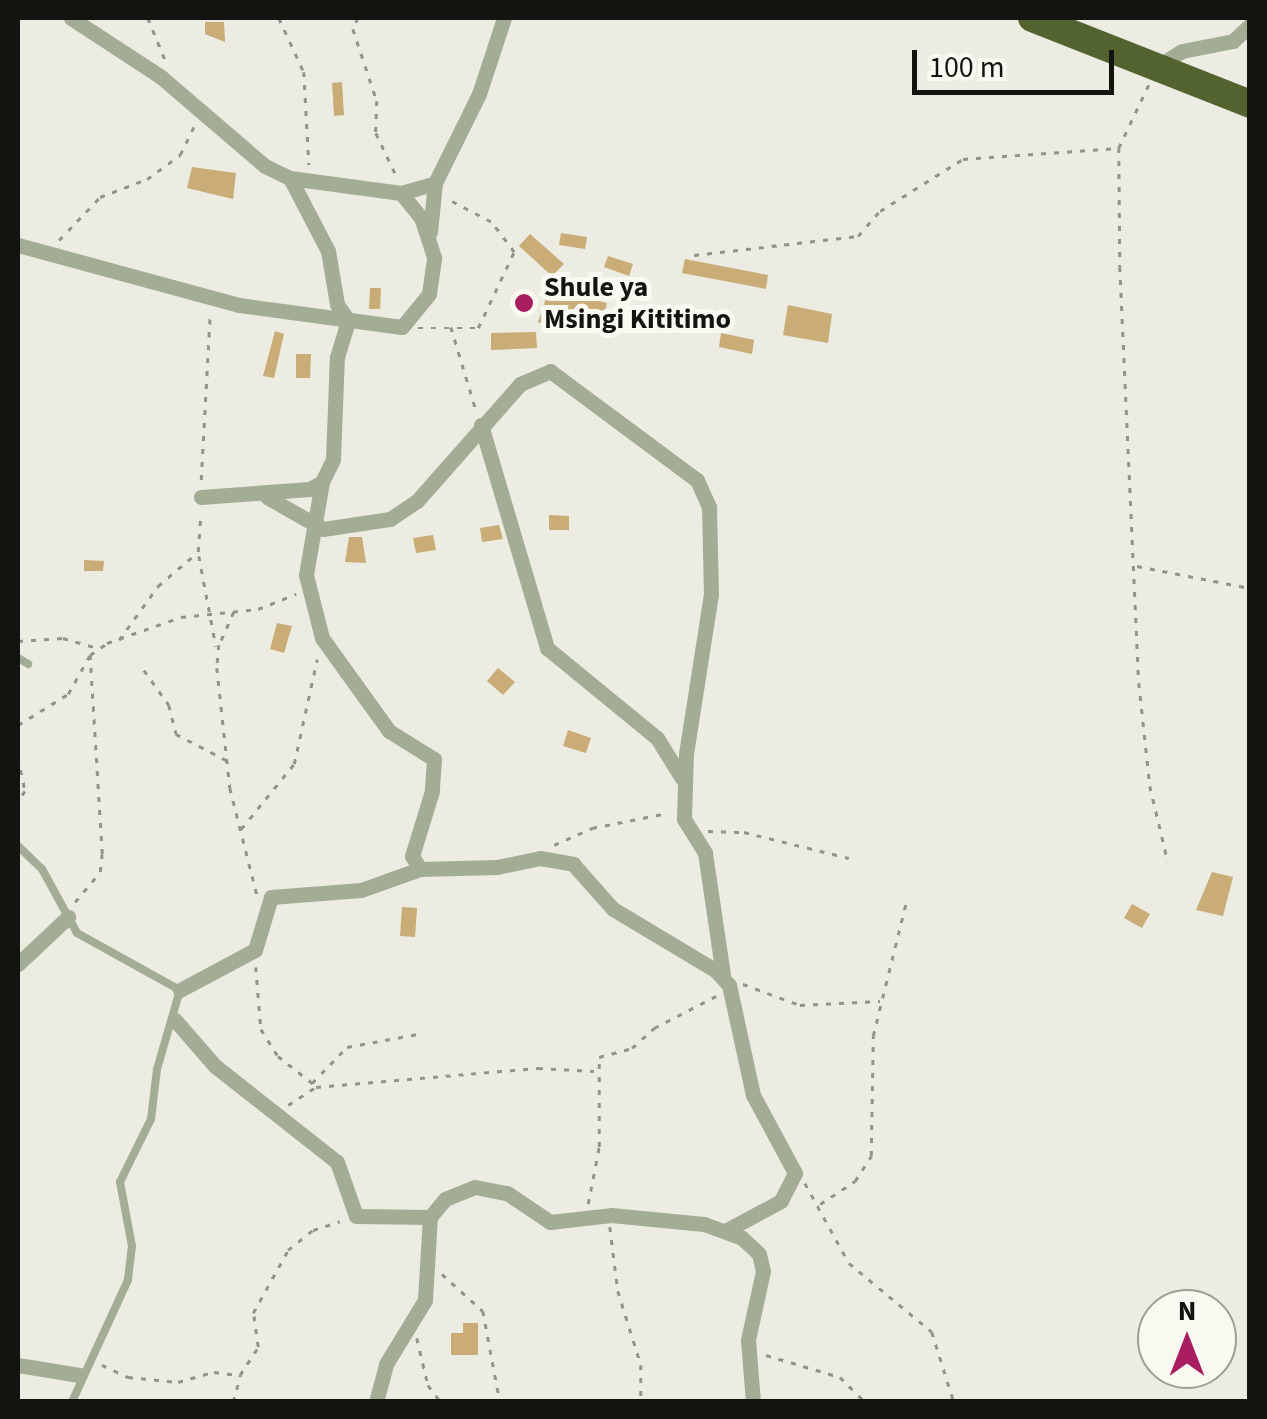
<!DOCTYPE html>
<html>
<head>
<meta charset="utf-8">
<style>
	body { margin:0 }
	#map { position:relative; width:1267px; height:1419px; overflow:hidden; background:#ecece3; font-family:"Source Sans 3",sans-serif }
	div>[style] { position:absolute }
	[style*='--x'] { left:calc(var(--x)*1px); top:calc(var(--y)*1px); width:calc(var(--w)*1px); rotate:calc(var(--a)*1deg) }
	.building>* { inset:0; background:#c9ac76 }
	.path>* { height:2.5px; margin-top:-1.25px; transform-origin:0; background:repeating-linear-gradient(90deg,#93938d 0 5px,transparent 0 13px) }
	.lane>* { height:8px; margin:-4px; padding:0 4px; transform-origin:4px; border-radius:4px; background:#a3ac94 }
	.street>* { height:15px; margin:-7.5px; padding:0 7.5px; transform-origin:7.5px; border-radius:7.5px; background:#a3ac94 }
	.highway>* { height:28px; margin:-14px; padding:0 14px; transform-origin:14px; border-radius:14px; background:#526330 }
	.dots>* { width:28px; height:28px; translate:-50% -50%; box-sizing:border-box; border:5px solid #faf9f1; border-radius:50% }
	span { translate:-50% -50%; white-space:nowrap; text-align:center; line-height:1.15; -webkit-text-stroke:10px #faf9f1; paint-order:stroke }
	.poi-label { font-size:28px; color:#131310; font-weight:700 }
	.left { translate:0 -50%; text-align:left }
	.frame { position:absolute; inset:0; border:20px solid #131310; pointer-events:none }
	.north { position:absolute; left:1137px; top:1289px; width:100px; height:100px; box-sizing:border-box; background:#faf9f1; border:2px solid #9e9d97; border-radius:50%; rotate:0deg; font-size:28px; font-weight:700; line-height:40px; text-align:center; color:#131310 }
	.north::after { content:''; display:block; margin:auto; width:35px; height:45px; background:#a91e61; clip-path:polygon(50% 0,100% 100%,50% 72%,0 100%) }
	.scale { position:absolute; left:912px; top:50px; width:202px; height:45px; box-sizing:border-box; border:5px solid #131310; border-top:0; padding-left:12px; font-size:30px; line-height:35px; white-space:nowrap; color:#131310; -webkit-text-stroke:8px #faf9f1; paint-order:stroke }
</style>
</head>
<body>
<div id="map">
	<div class="building">
		<i style="clip-path:polygon(205px 22px,224px 22px,225px 42px,205px 34px)"></i>
		<i style="clip-path:polygon(342px 82px,344px 115px,334px 116px,332px 83px)"></i>
		<i style="clip-path:polygon(192px 167px,236px 173px,233px 199px,187px 188px)"></i>
		<i style="clip-path:polygon(561px 233px,587px 237px,585px 249px,559px 245px)"></i>
		<i style="clip-path:polygon(530px 234px,564px 264px,552px 276px,519px 246px)"></i>
		<i style="clip-path:polygon(608px 256px,633px 264px,629px 276px,604px 267px)"></i>
		<i style="clip-path:polygon(685px 259px,768px 275px,766px 289px,682px 273px)"></i>
		<i style="clip-path:polygon(370px 288px,381px 288px,380px 309px,369px 309px)"></i>
		<i style="clip-path:polygon(549px 289px,607px 303px,602px 323px,557px 313px,552px 327px,538px 322px)"></i>
		<i style="clip-path:polygon(788px 305px,832px 314px,828px 343px,783px 335px)"></i>
		<i style="clip-path:polygon(275px 331px,284px 334px,274px 378px,263px 376px)"></i>
		<i style="clip-path:polygon(536px 332px,537px 348px,491px 350px,491px 333px)"></i>
		<i style="clip-path:polygon(721px 333px,754px 340px,752px 354px,719px 347px)"></i>
		<i style="clip-path:polygon(296px 354px,311px 354px,310px 378px,296px 378px)"></i>
		<i style="clip-path:polygon(549px 515px,569px 516px,569px 530px,549px 530px)"></i>
		<i style="clip-path:polygon(499px 525px,503px 539px,482px 542px,480px 528px)"></i>
		<i style="clip-path:polygon(433px 535px,436px 550px,416px 553px,413px 538px)"></i>
		<i style="clip-path:polygon(349px 537px,362px 537px,366px 563px,345px 562px)"></i>
		<i style="clip-path:polygon(84px 560px,104px 561px,103px 571px,84px 571px)"></i>
		<i style="clip-path:polygon(277px 623px,292px 626px,284px 653px,270px 649px)"></i>
		<i style="clip-path:polygon(498px 668px,515px 682px,503px 695px,487px 681px)"></i>
		<i style="clip-path:polygon(568px 730px,591px 738px,586px 753px,563px 746px)"></i>
		<i style="clip-path:polygon(1212px 872px,1233px 877px,1223px 916px,1196px 910px)"></i>
		<i style="clip-path:polygon(1132px 904px,1150px 914px,1142px 928px,1124px 918px)"></i>
		<i style="clip-path:polygon(402px 907px,417px 908px,415px 937px,400px 936px)"></i>
		<i style="clip-path:polygon(463px 1323px,478px 1323px,478px 1355px,451px 1355px,451px 1333px,463px 1333px)"></i>
	</div>
	<div class="path">
		<i style="--x:148;--y:18;--w:48;--a:67.8"></i>
		<i style="--x:279;--y:18;--w:60;--a:65.2"></i>
		<i style="--x:304;--y:72;--w:93;--a:86.9"></i>
		<i style="--x:358;--y:18;--w:12;--a:114"></i>
		<i style="--x:353;--y:29;--w:76;--a:71.6"></i>
		<i style="--x:377;--y:101;--w:32;--a:92"></i>
		<i style="--x:376;--y:133;--w:49;--a:64.5"></i>
		<i style="--x:1149;--y:85;--w:70;--a:115.5"></i>
		<i style="--x:1119;--y:148;--w:119;--a:89.5"></i>
		<i style="--x:1120;--y:267;--w:416;--a:87.4"></i>
		<i style="--x:1139;--y:683;--w:104;--a:83.9"></i>
		<i style="--x:1150;--y:786;--w:78;--a:76.7"></i>
		<i style="--x:59;--y:240;--w:59;--a:-46.4"></i>
		<i style="--x:100;--y:197;--w:50;--a:-21"></i>
		<i style="--x:147;--y:179;--w:41;--a:-36"></i>
		<i style="--x:180;--y:155;--w:34;--a:-64"></i>
		<i style="--x:694;--y:255;--w:165;--a:-6.6"></i>
		<i style="--x:858;--y:236;--w:33;--a:-49"></i>
		<i style="--x:880;--y:211;--w:98;--a:-32.1"></i>
		<i style="--x:963;--y:159;--w:155;--a:-4.1"></i>
		<i style="--x:451;--y:327;--w:87;--a:73.2"></i>
		<i style="--x:418;--y:328;--w:60;--a:0"></i>
		<i style="--x:478;--y:328;--w:84;--a:-64.7"></i>
		<i style="--x:514;--y:252;--w:38;--a:-127"></i>
		<i style="--x:491;--y:222;--w:47;--a:-152.4"></i>
		<i style="--x:201;--y:480;--w:166;--a:-86.9"></i>
		<i style="--x:199;--y:556;--w:92;--a:79.3"></i>
		<i style="--x:1137;--y:566;--w:115;--a:11"></i>
		<i style="--x:234;--y:612;--w:36;--a:114"></i>
		<i style="--x:219;--y:645;--w:23;--a:95"></i>
		<i style="--x:217;--y:668;--w:121;--a:83.8"></i>
		<i style="--x:230;--y:788;--w:110;--a:75.8"></i>
		<i style="--x:119;--y:640;--w:67;--a:-54.2"></i>
		<i style="--x:158;--y:586;--w:52;--a:-40.4"></i>
		<i style="--x:198;--y:552;--w:39;--a:-86"></i>
		<i style="--x:18;--y:641;--w:45;--a:-3.8"></i>
		<i style="--x:63;--y:638;--w:33;--a:16"></i>
		<i style="--x:144;--y:670;--w:43;--a:54.5"></i>
		<i style="--x:169;--y:705;--w:30;--a:76"></i>
		<i style="--x:176;--y:734;--w:59;--a:27.4"></i>
		<i style="--x:18;--y:725;--w:59;--a:-31.8"></i>
		<i style="--x:68;--y:694;--w:45;--a:-60.6"></i>
		<i style="--x:90;--y:655;--w:21;--a:-35"></i>
		<i style="--x:107;--y:643;--w:78;--a:-19.4"></i>
		<i style="--x:181;--y:617;--w:77;--a:-5.9"></i>
		<i style="--x:258;--y:609;--w:41;--a:-21.5"></i>
		<i style="--x:18;--y:757;--w:35;--a:78"></i>
		<i style="--x:25;--y:791;--w:14;--a:120"></i>
		<i style="--x:241;--y:829;--w:84;--a:-50.8"></i>
		<i style="--x:294;--y:764;--w:107;--a:-77.6"></i>
		<i style="--x:708;--y:831;--w:36;--a:2"></i>
		<i style="--x:744;--y:832;--w:108;--a:13.9"></i>
		<i style="--x:554;--y:845;--w:42;--a:-24.1"></i>
		<i style="--x:592;--y:828;--w:77;--a:-11.2"></i>
		<i style="--x:75;--y:902;--w:39;--a:-50"></i>
		<i style="--x:100;--y:872;--w:18;--a:-84"></i>
		<i style="--x:102;--y:854;--w:199;--a:-93.5"></i>
		<i style="--x:256;--y:967;--w:62;--a:85.4"></i>
		<i style="--x:261;--y:1029;--w:32;--a:58"></i>
		<i style="--x:278;--y:1056;--w:47;--a:38.1"></i>
		<i style="--x:743;--y:984;--w:61;--a:20.2"></i>
		<i style="--x:800;--y:1005;--w:80;--a:-2.9"></i>
		<i style="--x:312;--y:1083;--w:50;--a:-45.8"></i>
		<i style="--x:347;--y:1047;--w:72;--a:-10.4"></i>
		<i style="--x:288;--y:1105;--w:33;--a:-33"></i>
		<i style="--x:316;--y:1087;--w:223;--a:-4.9"></i>
		<i style="--x:538;--y:1068;--w:56;--a:3.1"></i>
		<i style="--x:805;--y:1183;--w:91;--a:61.2"></i>
		<i style="--x:849;--y:1263;--w:108;--a:39.7"></i>
		<i style="--x:932;--y:1332;--w:73;--a:72.6"></i>
		<i style="--x:588;--y:1204;--w:58;--a:-79.1"></i>
		<i style="--x:599;--y:1147;--w:90;--a:-90"></i>
		<i style="--x:599;--y:1057;--w:34;--a:-15"></i>
		<i style="--x:632;--y:1048;--w:30;--a:-42"></i>
		<i style="--x:654;--y:1028;--w:70;--a:-27.3"></i>
		<i style="--x:820;--y:1204;--w:42;--a:-33.3"></i>
		<i style="--x:855;--y:1181;--w:30;--a:-57"></i>
		<i style="--x:871;--y:1156;--w:120;--a:-89"></i>
		<i style="--x:873;--y:1036;--w:137;--a:-76.1"></i>
		<i style="--x:610;--y:1227;--w:64;--a:82.9"></i>
		<i style="--x:618;--y:1291;--w:77;--a:72.7"></i>
		<i style="--x:641;--y:1365;--w:37;--a:90"></i>
		<i style="--x:442;--y:1274;--w:55;--a:42.1"></i>
		<i style="--x:483;--y:1311;--w:93;--a:79.4"></i>
		<i style="--x:417;--y:1338;--w:48;--a:76.8"></i>
		<i style="--x:428;--y:1385;--w:21;--a:53"></i>
		<i style="--x:766;--y:1355;--w:77;--a:16.6"></i>
		<i style="--x:840;--y:1377;--w:35;--a:45"></i>
		<i style="--x:102;--y:1365;--w:29;--a:25"></i>
		<i style="--x:128;--y:1377;--w:50;--a:5.7"></i>
		<i style="--x:178;--y:1382;--w:37;--a:-16"></i>
		<i style="--x:214;--y:1372;--w:26;--a:7"></i>
		<i style="--x:240;--y:1375;--w:33;--a:-57"></i>
		<i style="--x:258;--y:1347;--w:34;--a:-98"></i>
		<i style="--x:253;--y:1313;--w:72;--a:-60.9"></i>
		<i style="--x:288;--y:1250;--w:32;--a:-39"></i>
		<i style="--x:313;--y:1230;--w:28;--a:-18"></i>
		<i style="--x:233;--y:1402;--w:28;--a:-75"></i>
	</div>
	<div class="lane">
		<i style="--x:18;--y:658;--w:12;--a:31"></i>
		<i style="--x:18;--y:846;--w:33;--a:44"></i>
		<i style="--x:42;--y:869;--w:73;--a:61.3"></i>
		<i style="--x:77;--y:933;--w:118;--a:29"></i>
		<i style="--x:180;--y:990;--w:82;--a:106.2"></i>
		<i style="--x:157;--y:1069;--w:50;--a:96.8"></i>
		<i style="--x:151;--y:1119;--w:70;--a:116.2"></i>
		<i style="--x:120;--y:1182;--w:65;--a:79.4"></i>
		<i style="--x:132;--y:1246;--w:34;--a:97"></i>
		<i style="--x:128;--y:1280;--w:134;--a:114.7"></i>
	</div>
	<div class="street">
		<i style="--x:71;--y:18;--w:108;--a:33.2"></i>
		<i style="--x:161;--y:77;--w:137;--a:40.6"></i>
		<i style="--x:265;--y:166;--w:28;--a:26"></i>
		<i style="--x:290;--y:178;--w:112;--a:7.7"></i>
		<i style="--x:401;--y:193;--w:35;--a:-16"></i>
		<i style="--x:435;--y:183;--w:99;--a:-63.7"></i>
		<i style="--x:479;--y:94;--w:80;--a:-71.8"></i>
		<i style="--x:1158;--y:66;--w:28;--a:-32"></i>
		<i style="--x:1182;--y:51;--w:52;--a:-11.1"></i>
		<i style="--x:1233;--y:41;--w:23;--a:-43"></i>
		<i style="--x:430;--y:232;--w:49;--a:-84.2"></i>
		<i style="--x:18;--y:245;--w:229;--a:15.2"></i>
		<i style="--x:239;--y:305;--w:164;--a:7.7"></i>
		<i style="--x:402;--y:327;--w:43;--a:-50.7"></i>
		<i style="--x:429;--y:294;--w:37;--a:-82"></i>
		<i style="--x:434;--y:257;--w:40;--a:-108"></i>
		<i style="--x:422;--y:219;--w:33;--a:-129"></i>
		<i style="--x:481;--y:425;--w:233;--a:73.5"></i>
		<i style="--x:547;--y:648;--w:142;--a:39.3"></i>
		<i style="--x:657;--y:738;--w:49;--a:58.2"></i>
		<i style="--x:322;--y:482;--w:94;--a:99.8"></i>
		<i style="--x:306;--y:575;--w:65;--a:75.7"></i>
		<i style="--x:322;--y:638;--w:115;--a:54.2"></i>
		<i style="--x:389;--y:731;--w:53;--a:31.9"></i>
		<i style="--x:434;--y:759;--w:32;--a:94"></i>
		<i style="--x:432;--y:791;--w:68;--a:107.1"></i>
		<i style="--x:412;--y:856;--w:15;--a:58"></i>
		<i style="--x:201;--y:497;--w:109;--a:-4.2"></i>
		<i style="--x:310;--y:489;--w:14;--a:-30"></i>
		<i style="--x:322;--y:482;--w:25;--a:-64"></i>
		<i style="--x:333;--y:459;--w:102;--a:-87.8"></i>
		<i style="--x:337;--y:357;--w:39;--a:-73"></i>
		<i style="--x:348;--y:320;--w:19;--a:-125"></i>
		<i style="--x:337;--y:304;--w:54;--a:-99.6"></i>
		<i style="--x:328;--y:251;--w:82;--a:-117.5"></i>
		<i style="--x:267;--y:497;--w:64;--a:29.7"></i>
		<i style="--x:323;--y:529;--w:68;--a:-8.5"></i>
		<i style="--x:390;--y:519;--w:32;--a:-34"></i>
		<i style="--x:417;--y:501;--w:156;--a:-48.6"></i>
		<i style="--x:520;--y:384;--w:33;--a:-23"></i>
		<i style="--x:550;--y:371;--w:183;--a:36.6"></i>
		<i style="--x:697;--y:480;--w:30;--a:66"></i>
		<i style="--x:709;--y:507;--w:87;--a:88.7"></i>
		<i style="--x:711;--y:594;--w:162;--a:98.9"></i>
		<i style="--x:686;--y:754;--w:65;--a:91.8"></i>
		<i style="--x:684;--y:819;--w:40;--a:58"></i>
		<i style="--x:705;--y:853;--w:123;--a:81.6"></i>
		<i style="--x:18;--y:964;--w:69;--a:-43.2"></i>
		<i style="--x:180;--y:990;--w:85;--a:-28.1"></i>
		<i style="--x:255;--y:950;--w:55;--a:-73.2"></i>
		<i style="--x:271;--y:897;--w:90;--a:-4.4"></i>
		<i style="--x:361;--y:890;--w:63;--a:-19.6"></i>
		<i style="--x:420;--y:869;--w:77;--a:-1.5"></i>
		<i style="--x:497;--y:867;--w:44;--a:-11.8"></i>
		<i style="--x:540;--y:858;--w:34;--a:10"></i>
		<i style="--x:573;--y:864;--w:60;--a:48.4"></i>
		<i style="--x:613;--y:909;--w:119;--a:30.9"></i>
		<i style="--x:715;--y:970;--w:21;--a:47"></i>
		<i style="--x:729;--y:985;--w:113;--a:77.7"></i>
		<i style="--x:753;--y:1095;--w:89;--a:61.7"></i>
		<i style="--x:795;--y:1173;--w:31;--a:117"></i>
		<i style="--x:781;--y:1201;--w:61;--a:151.8"></i>
		<i style="--x:175;--y:1020;--w:61;--a:49"></i>
		<i style="--x:215;--y:1066;--w:155;--a:38.2"></i>
		<i style="--x:337;--y:1162;--w:57;--a:70.6"></i>
		<i style="--x:356;--y:1216;--w:74;--a:0.8"></i>
		<i style="--x:18;--y:1365;--w:62;--a:9.3"></i>
		<i style="--x:376;--y:1402;--w:39;--a:-75"></i>
		<i style="--x:386;--y:1364;--w:75;--a:-58.6"></i>
		<i style="--x:425;--y:1300;--w:83;--a:-86.6"></i>
		<i style="--x:430;--y:1217;--w:23;--a:-50"></i>
		<i style="--x:445;--y:1199;--w:32;--a:-22"></i>
		<i style="--x:475;--y:1187;--w:33;--a:11"></i>
		<i style="--x:507;--y:1193;--w:52;--a:34"></i>
		<i style="--x:550;--y:1222;--w:61;--a:-6.5"></i>
		<i style="--x:611;--y:1215;--w:93;--a:5.5"></i>
		<i style="--x:704;--y:1224;--w:40;--a:20.2"></i>
		<i style="--x:742;--y:1238;--w:23;--a:43"></i>
		<i style="--x:759;--y:1254;--w:17;--a:77"></i>
		<i style="--x:763;--y:1271;--w:71;--a:102.3"></i>
		<i style="--x:748;--y:1340;--w:62;--a:85.4"></i>
	</div>
	<div class="highway">
		<i style="--x:1032;--y:18;--w:234;--a:21.5"></i>
	</div>
	<div class="dots">
		<i style="left:524px;top:303px;background:#a91e61"></i>
	</div>
	<div class="poi-label">
		<span class="left" style="left:544px;top:303px">Shule ya<br>Msingi Kititimo</span>
	</div>
	<div class="frame"></div>
	<div class="north">N</div>
	<div class="scale">100 m</div>
</div>
</body>
</html>
